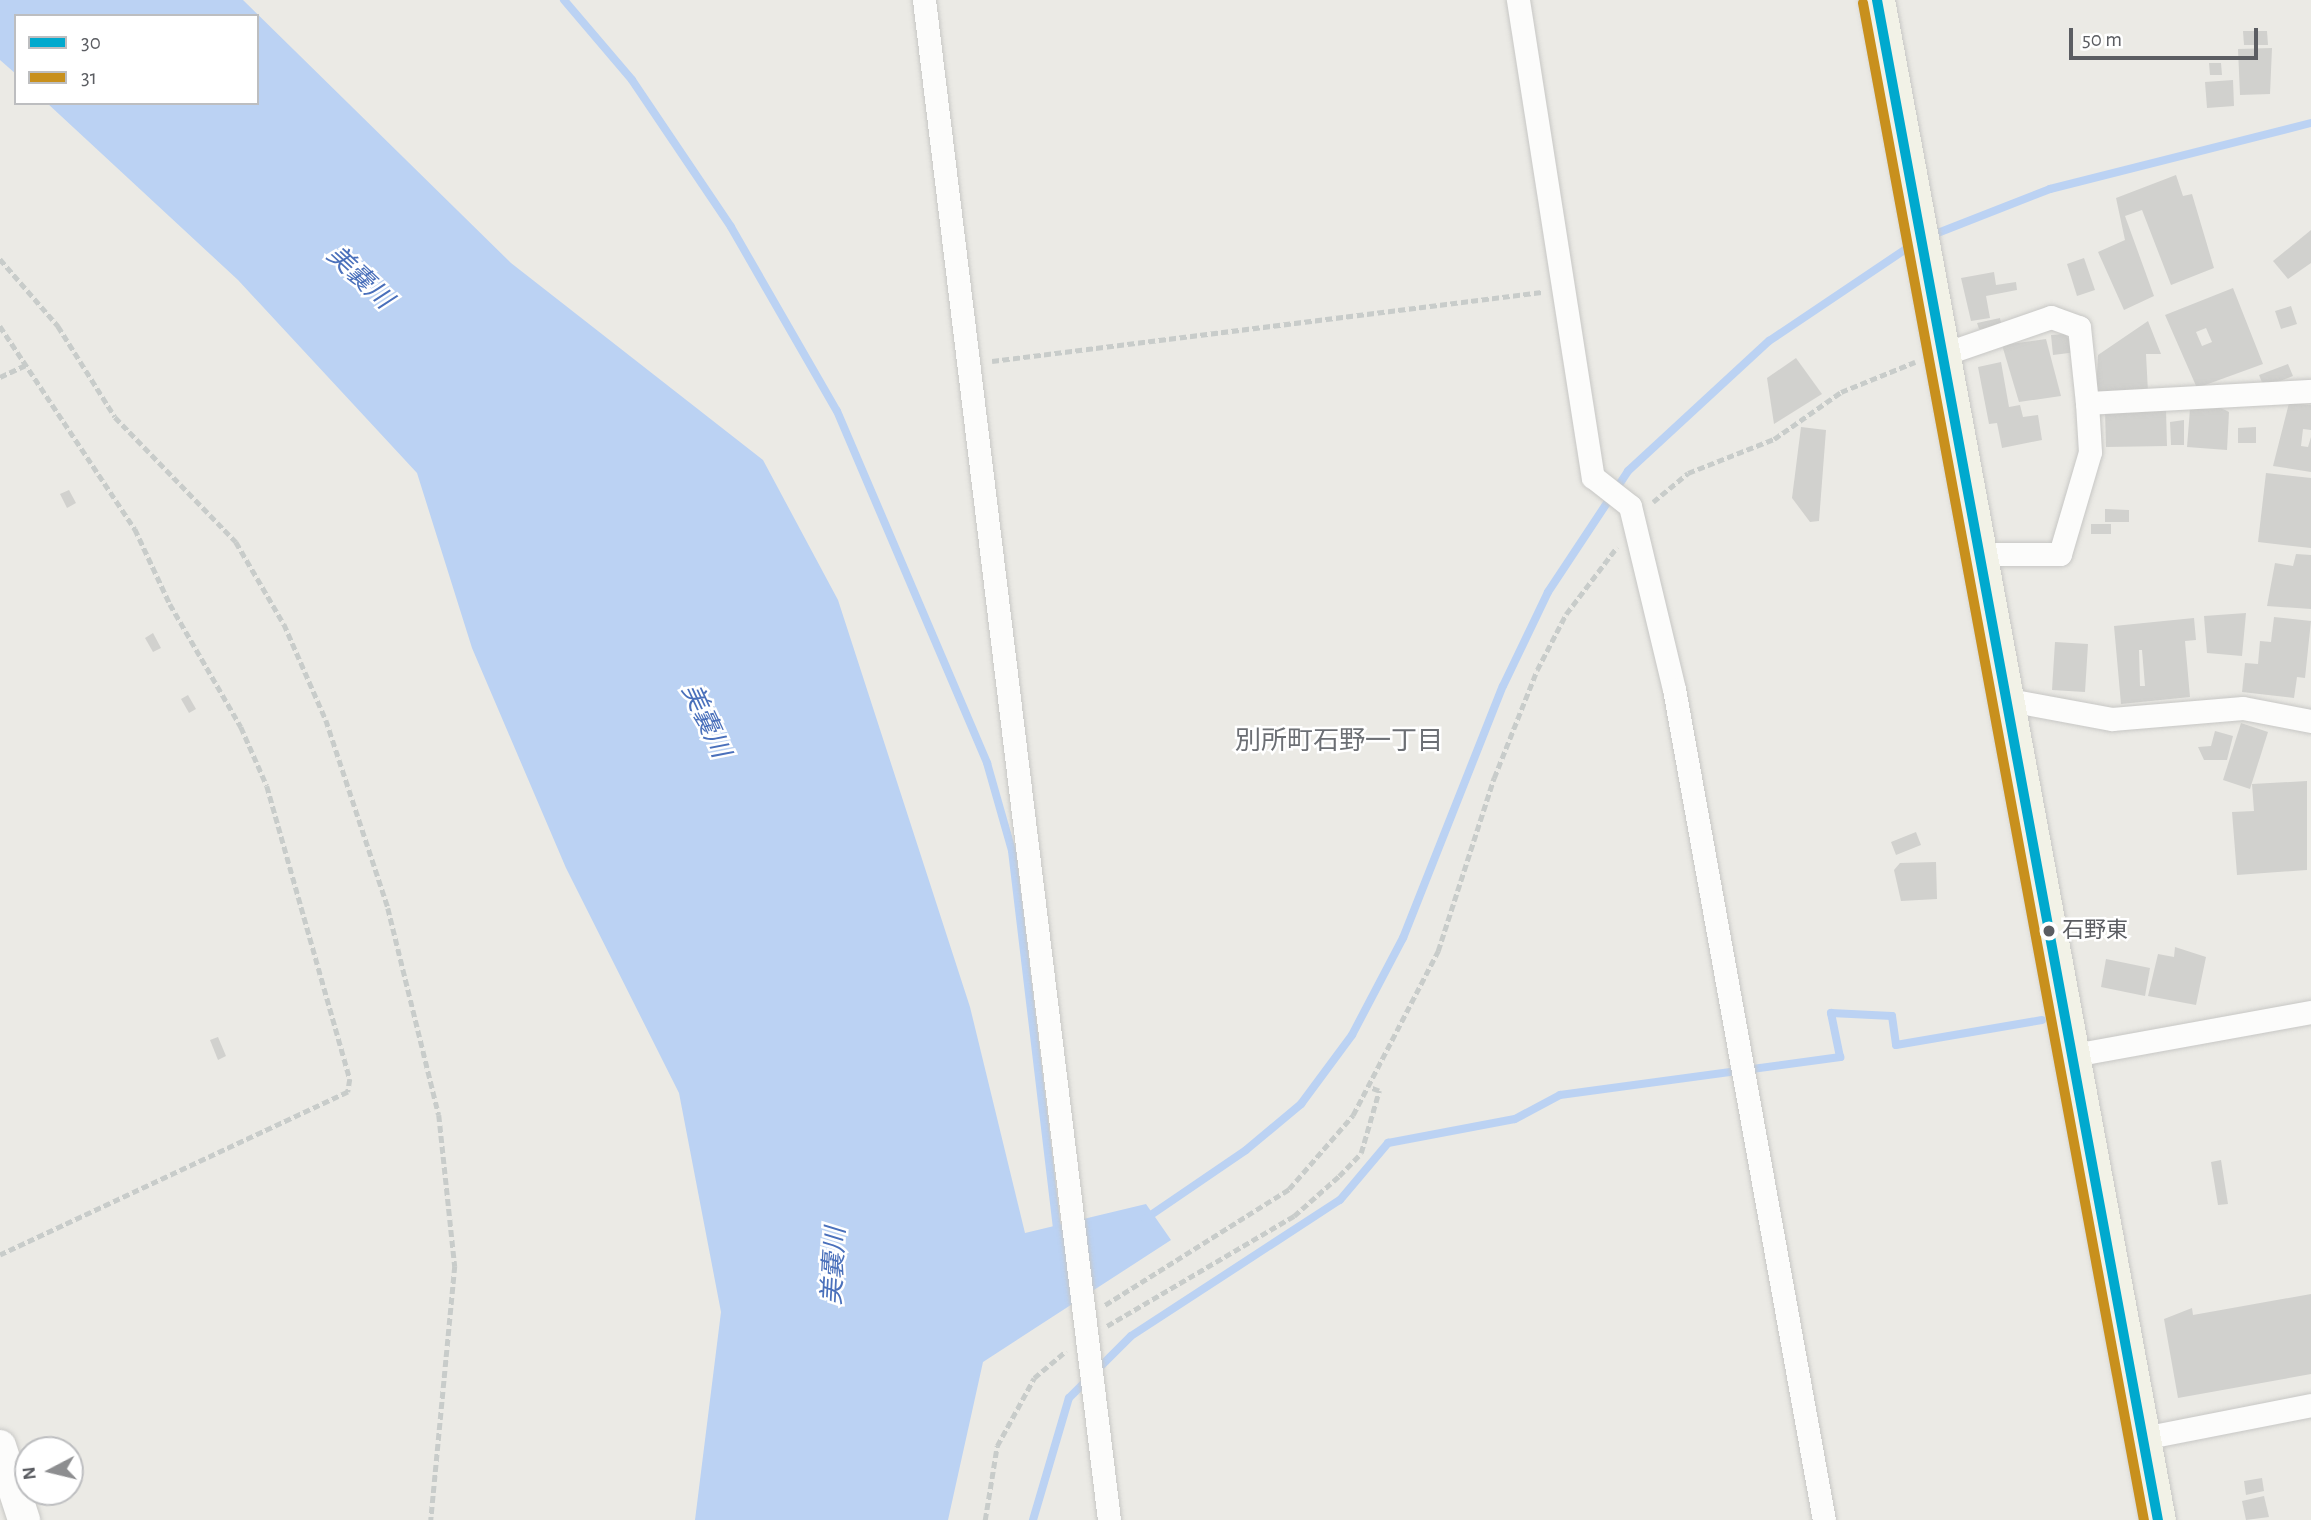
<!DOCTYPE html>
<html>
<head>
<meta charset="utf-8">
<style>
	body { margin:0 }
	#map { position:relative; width:2311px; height:1520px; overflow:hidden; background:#ebeae5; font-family:"Alegreya Sans","Noto Sans JP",sans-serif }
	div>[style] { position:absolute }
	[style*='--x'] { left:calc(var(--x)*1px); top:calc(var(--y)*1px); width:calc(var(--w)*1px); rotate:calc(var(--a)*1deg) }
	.water>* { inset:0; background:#bbd2f3 }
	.stream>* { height:8px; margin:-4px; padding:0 4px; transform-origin:4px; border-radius:4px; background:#bbd2f3 }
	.building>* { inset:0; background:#d1d1ce }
	.path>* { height:4.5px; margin-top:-2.25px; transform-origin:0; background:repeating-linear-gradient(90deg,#c8ccca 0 7px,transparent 0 10.5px) }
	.roads { filter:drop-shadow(0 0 2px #c7c7c5) drop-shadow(0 0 2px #c7c7c5) }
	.minor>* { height:23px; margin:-11.5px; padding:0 11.5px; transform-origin:11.5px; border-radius:11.5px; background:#fcfcfb }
	.secondary>* { height:32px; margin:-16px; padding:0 16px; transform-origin:16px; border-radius:16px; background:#fcfcfb }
	.primary>* { height:35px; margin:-17.5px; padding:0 17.5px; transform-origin:17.5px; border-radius:17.5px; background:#f2f2e7 }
	.bus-1>* { height:10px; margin:-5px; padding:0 5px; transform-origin:5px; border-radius:5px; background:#00a9ce }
	.bus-2>* { height:10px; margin:-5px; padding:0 5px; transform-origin:5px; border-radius:5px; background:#c8901d }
	.dots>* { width:19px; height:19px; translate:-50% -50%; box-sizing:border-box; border:4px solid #fff; border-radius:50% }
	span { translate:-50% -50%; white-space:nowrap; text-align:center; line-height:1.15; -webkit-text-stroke:5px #fff; paint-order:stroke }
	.bus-label { font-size:22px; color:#5b5d62 }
	.left { translate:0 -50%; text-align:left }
	.water-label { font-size:26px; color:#4a70bb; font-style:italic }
	.neighbourhood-label { font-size:26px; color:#6c6f74 }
	.legend { position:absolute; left:14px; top:14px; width:245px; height:91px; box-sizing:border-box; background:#fff; border:2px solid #bdbec0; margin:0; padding:9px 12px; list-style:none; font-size:21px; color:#5b5d62 }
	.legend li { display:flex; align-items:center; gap:14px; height:35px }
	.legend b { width:35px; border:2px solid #bdbec0 }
	.north { position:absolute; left:14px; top:1436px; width:70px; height:70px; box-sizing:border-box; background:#fff; border:2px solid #bdbec0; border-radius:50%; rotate:263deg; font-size:19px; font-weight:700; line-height:28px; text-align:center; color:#5b5d62 }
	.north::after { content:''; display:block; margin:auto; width:24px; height:32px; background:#8d8e90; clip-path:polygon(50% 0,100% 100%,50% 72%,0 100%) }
	.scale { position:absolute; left:2069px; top:28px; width:189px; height:32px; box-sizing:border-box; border:4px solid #5b5d62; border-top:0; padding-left:9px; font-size:21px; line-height:24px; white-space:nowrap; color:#5b5d62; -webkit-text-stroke:5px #fff; paint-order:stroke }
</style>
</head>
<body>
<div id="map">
	<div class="water">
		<i style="clip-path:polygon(0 0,243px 0,511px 263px,763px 460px,838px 600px,970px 1007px,1025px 1233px,1146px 1204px,1171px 1240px,983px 1362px,948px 1520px,695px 1520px,721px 1312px,679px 1093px,566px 868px,472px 648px,417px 473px,238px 280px,47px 103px,257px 103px,257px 16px,16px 16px,16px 74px,0 60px)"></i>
	</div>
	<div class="stream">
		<i style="--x:564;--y:0;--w:105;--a:49.6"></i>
		<i style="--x:632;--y:80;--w:177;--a:56"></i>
		<i style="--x:731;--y:227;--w:212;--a:60.1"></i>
		<i style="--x:837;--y:411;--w:383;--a:66.9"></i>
		<i style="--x:987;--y:763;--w:91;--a:74.1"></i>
		<i style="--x:1012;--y:851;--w:386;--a:83.2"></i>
		<i style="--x:1930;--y:236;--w:129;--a:-21.4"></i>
		<i style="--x:2050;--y:189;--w:269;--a:-14.2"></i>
		<i style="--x:1145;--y:1219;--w:122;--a:-34.3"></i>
		<i style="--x:1246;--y:1150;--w:72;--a:-39.9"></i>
		<i style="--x:1301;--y:1104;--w:86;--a:-53.5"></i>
		<i style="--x:1352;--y:1035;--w:110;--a:-62.3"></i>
		<i style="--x:1403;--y:938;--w:271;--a:-68.4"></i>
		<i style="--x:1503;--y:686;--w:104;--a:-64.4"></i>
		<i style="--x:1548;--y:592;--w:145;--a:-56.5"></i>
		<i style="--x:1628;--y:471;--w:192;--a:-42.7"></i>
		<i style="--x:1769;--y:341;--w:172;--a:-33.9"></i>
		<i style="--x:1096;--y:1371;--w:49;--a:-45"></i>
		<i style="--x:1131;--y:1336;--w:249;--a:-33.1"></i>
		<i style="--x:1340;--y:1200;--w:75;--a:-49.9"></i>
		<i style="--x:1388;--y:1143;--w:129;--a:-10.7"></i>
		<i style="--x:1515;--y:1119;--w:51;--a:-28.1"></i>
		<i style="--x:1560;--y:1095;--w:283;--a:-7.7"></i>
		<i style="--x:1840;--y:1057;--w:45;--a:-101.6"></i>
		<i style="--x:1831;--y:1013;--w:61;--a:2.8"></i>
		<i style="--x:1892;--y:1016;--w:29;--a:82"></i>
		<i style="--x:1896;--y:1045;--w:148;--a:-9.7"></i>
		<i style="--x:1033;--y:1520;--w:127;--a:-73.6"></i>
		<i style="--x:1069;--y:1398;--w:25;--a:-45"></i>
	</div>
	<div class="building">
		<i style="clip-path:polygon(2243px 31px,2267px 31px,2268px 45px,2244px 45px)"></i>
		<i style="clip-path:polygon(2272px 48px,2270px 94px,2240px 95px,2238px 49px)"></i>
		<i style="clip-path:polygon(2209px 63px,2221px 63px,2222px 75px,2210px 75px)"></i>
		<i style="clip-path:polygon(2233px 80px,2234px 106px,2207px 108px,2205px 82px)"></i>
		<i style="clip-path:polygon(2176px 175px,2183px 196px,2192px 194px,2214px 268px,2171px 285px,2142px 210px,2125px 216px,2154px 296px,2124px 310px,2098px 252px,2125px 240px,2116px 198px)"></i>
		<i style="clip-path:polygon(2311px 230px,2311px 263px,2288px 279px,2273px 261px)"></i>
		<i style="clip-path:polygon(2084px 258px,2095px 290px,2077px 296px,2067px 264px)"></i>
		<i style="clip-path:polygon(1994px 272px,1996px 285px,2016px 282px,2017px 290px,1986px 296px,1990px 318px,1971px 321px,1961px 278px)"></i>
		<i style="clip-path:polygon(evenodd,2233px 288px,2263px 364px,2197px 388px,2165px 315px,2233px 288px,2206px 328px,2212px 342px,2202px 346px,2196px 332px,2206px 328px)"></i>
		<i style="clip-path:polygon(2291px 306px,2297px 324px,2281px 329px,2275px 311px)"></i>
		<i style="clip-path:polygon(2000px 318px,2002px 328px,1979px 329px,1977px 323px)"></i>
		<i style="clip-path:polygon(2148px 321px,2161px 354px,2146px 354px,2148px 392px,2096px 393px,2098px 355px)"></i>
		<i style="clip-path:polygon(2065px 334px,2077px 352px,2053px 355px,2051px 335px)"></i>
		<i style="clip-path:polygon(2046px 339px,2061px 396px,2019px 402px,2002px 345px)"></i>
		<i style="clip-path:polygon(1796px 358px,1822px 394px,1774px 424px,1767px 378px)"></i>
		<i style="clip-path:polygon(2001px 362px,2009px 407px,2020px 405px,2023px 417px,2038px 415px,2042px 440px,2002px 448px,1997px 423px,1989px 424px,1978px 367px)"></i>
		<i style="clip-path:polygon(2288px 364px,2293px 376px,2264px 387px,2259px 375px)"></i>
		<i style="clip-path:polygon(2289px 403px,2311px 405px,2311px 430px,2303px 429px,2301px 446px,2308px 447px,2311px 437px,2311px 472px,2273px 466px)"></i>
		<i style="clip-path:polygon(2221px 408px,2229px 412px,2227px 450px,2187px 447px,2190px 409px)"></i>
		<i style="clip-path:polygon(2166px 410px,2167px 446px,2106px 447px,2105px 411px)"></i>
		<i style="clip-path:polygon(2184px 420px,2184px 445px,2171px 445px,2170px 422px)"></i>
		<i style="clip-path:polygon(1801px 427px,1826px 430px,1819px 521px,1810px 522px,1792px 498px)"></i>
		<i style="clip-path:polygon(2256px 427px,2256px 443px,2238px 443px,2238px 428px)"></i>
		<i style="clip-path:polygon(2266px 473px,2311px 478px,2311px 548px,2258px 542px)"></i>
		<i style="clip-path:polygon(69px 490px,76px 503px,67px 508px,60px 494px)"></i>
		<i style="clip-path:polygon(2105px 509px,2129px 510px,2129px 522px,2105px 522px)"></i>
		<i style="clip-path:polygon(2091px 524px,2111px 524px,2111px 534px,2091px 534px)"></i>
		<i style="clip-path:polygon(2296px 554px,2311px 555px,2311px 609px,2267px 606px,2275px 563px,2293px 566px)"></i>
		<i style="clip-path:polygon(2246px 613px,2242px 656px,2207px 653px,2204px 616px)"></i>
		<i style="clip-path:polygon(2274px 617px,2311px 621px,2305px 678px,2297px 677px,2294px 698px,2242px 692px,2245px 663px,2258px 664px,2260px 641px,2271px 642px)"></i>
		<i style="clip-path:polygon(evenodd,2194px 618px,2196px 640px,2185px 641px,2190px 697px,2121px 704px,2114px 626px,2194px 618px,2139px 650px,2142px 650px,2145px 686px,2140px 686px,2139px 650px)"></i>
		<i style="clip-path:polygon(153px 633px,161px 648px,153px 652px,145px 638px)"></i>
		<i style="clip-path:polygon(2055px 642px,2088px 644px,2085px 692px,2052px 690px)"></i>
		<i style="clip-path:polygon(188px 695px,196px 709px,189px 713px,181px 699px)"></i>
		<i style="clip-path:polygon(2241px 723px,2268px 732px,2250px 789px,2223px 780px)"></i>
		<i style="clip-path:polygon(2215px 731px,2233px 736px,2227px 760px,2204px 760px,2198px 747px,2211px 746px)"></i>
		<i style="clip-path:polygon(2307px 781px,2307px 870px,2237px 875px,2232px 812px,2254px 811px,2252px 784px)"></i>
		<i style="clip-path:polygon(1916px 832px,1921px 845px,1896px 855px,1891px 842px)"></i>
		<i style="clip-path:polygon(1936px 862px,1937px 899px,1901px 901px,1894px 870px,1900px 863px)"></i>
		<i style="clip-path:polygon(2175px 947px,2206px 957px,2196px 1005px,2148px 996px,2158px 954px,2174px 957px)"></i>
		<i style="clip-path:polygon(2106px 959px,2150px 968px,2145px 996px,2101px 987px)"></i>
		<i style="clip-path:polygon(218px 1037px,226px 1056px,218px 1060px,210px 1040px)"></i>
		<i style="clip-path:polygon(2221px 1160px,2228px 1204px,2218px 1205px,2211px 1162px)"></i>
		<i style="clip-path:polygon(2311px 1294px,2311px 1374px,2178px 1398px,2164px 1319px,2192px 1308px,2193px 1315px)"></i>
		<i style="clip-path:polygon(2262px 1478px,2264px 1491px,2246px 1495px,2244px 1481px)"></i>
		<i style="clip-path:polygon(2264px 1496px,2269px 1517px,2246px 1520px,2242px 1501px)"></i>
	</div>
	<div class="path">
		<i style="--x:0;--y:259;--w:89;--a:49.1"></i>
		<i style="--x:58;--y:326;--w:107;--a:57.9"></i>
		<i style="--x:115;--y:417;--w:174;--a:45.9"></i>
		<i style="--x:236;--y:542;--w:95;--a:59.7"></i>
		<i style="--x:284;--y:624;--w:105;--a:66.4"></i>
		<i style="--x:326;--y:720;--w:198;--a:71.7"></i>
		<i style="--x:388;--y:908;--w:213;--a:76.2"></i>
		<i style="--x:439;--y:1115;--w:152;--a:84"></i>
		<i style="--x:455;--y:1266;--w:255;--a:95.4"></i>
		<i style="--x:0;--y:326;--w:244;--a:56.4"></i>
		<i style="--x:135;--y:529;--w:83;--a:65"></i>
		<i style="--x:170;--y:604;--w:142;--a:60"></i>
		<i style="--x:241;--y:727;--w:64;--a:66.2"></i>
		<i style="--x:267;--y:786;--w:305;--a:74.2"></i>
		<i style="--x:350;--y:1079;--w:13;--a:99"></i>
		<i style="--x:348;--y:1092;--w:384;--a:154.9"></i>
		<i style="--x:992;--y:361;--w:554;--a:-7.15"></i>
		<i style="--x:0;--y:377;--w:31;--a:-25"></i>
		<i style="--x:1653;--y:502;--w:45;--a:-39.6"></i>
		<i style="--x:1688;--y:473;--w:92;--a:-21.6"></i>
		<i style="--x:1774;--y:439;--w:82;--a:-35"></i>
		<i style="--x:1841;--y:392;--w:80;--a:-22.1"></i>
		<i style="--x:1105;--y:1305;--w:218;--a:-32.2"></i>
		<i style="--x:1289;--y:1189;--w:98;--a:-49.1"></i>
		<i style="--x:1353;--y:1115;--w:185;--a:-62.6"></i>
		<i style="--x:1438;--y:951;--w:182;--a:-72.1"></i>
		<i style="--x:1494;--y:778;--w:116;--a:-68.3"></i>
		<i style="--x:1537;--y:670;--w:63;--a:-62.6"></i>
		<i style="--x:1566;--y:614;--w:84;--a:-52.7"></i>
		<i style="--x:1107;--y:1326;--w:217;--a:-30.5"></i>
		<i style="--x:1294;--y:1216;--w:60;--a:-41.6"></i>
		<i style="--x:1339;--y:1176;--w:32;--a:-46"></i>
		<i style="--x:1361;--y:1153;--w:65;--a:-73.8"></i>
		<i style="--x:1379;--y:1091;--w:9;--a:-159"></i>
		<i style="--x:985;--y:1520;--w:75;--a:-80.8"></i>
		<i style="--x:997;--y:1446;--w:77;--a:-61.4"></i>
		<i style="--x:1034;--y:1378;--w:42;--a:-40.2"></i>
	</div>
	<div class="roads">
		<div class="minor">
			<i style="--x:924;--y:0;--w:1531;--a:83.06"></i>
			<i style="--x:1518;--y:0;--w:483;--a:81.1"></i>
			<i style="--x:1593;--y:477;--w:47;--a:38.1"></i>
			<i style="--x:1630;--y:506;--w:188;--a:76.5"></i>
			<i style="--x:1674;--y:689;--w:844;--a:79.77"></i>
			<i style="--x:1944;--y:354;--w:113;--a:-19.1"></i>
			<i style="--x:2051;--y:317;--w:30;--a:20"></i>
			<i style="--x:2079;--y:327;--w:76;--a:84"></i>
			<i style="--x:2087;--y:403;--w:224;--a:-3.1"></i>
			<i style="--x:1981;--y:554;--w:79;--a:0"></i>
			<i style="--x:2060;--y:554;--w:106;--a:-73.6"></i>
			<i style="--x:2090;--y:452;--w:49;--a:-93.5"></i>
			<i style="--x:2009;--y:700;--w:105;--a:10.5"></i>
			<i style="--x:2112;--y:719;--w:131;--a:-4.8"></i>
			<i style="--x:2243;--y:708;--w:69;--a:10.8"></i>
			<i style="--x:2074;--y:1055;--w:241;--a:-10.3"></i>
			<i style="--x:2143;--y:1438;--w:171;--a:-11.1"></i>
		</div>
		<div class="secondary">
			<i style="--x:0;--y:1446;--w:78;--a:72"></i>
		</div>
		<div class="primary">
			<i style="--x:1877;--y:0;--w:1546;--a:79.53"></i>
		</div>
	</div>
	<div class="bus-1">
		<i style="--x:1877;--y:0;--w:1546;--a:79.53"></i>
	</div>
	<div class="bus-2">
		<i style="--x:1863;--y:3;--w:1543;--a:79.51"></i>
	</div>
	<div class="dots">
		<i style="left:2049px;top:931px;background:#5b5d62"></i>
	</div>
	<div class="bus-label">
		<span class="left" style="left:2062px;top:931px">石野東</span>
	</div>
	<div class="water-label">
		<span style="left:359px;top:278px;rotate:43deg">美嚢川</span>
		<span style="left:705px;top:721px;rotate:65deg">美嚢川</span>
		<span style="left:835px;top:1266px;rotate:-87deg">美嚢川</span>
	</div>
	<div class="neighbourhood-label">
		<span style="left:1339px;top:742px">別所町石野一丁目</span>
	</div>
	<ul class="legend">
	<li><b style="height:9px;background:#00a9ce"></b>30</li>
	<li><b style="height:9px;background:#c8901d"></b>31</li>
	</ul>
	<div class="north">N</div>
	<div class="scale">50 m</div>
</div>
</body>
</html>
